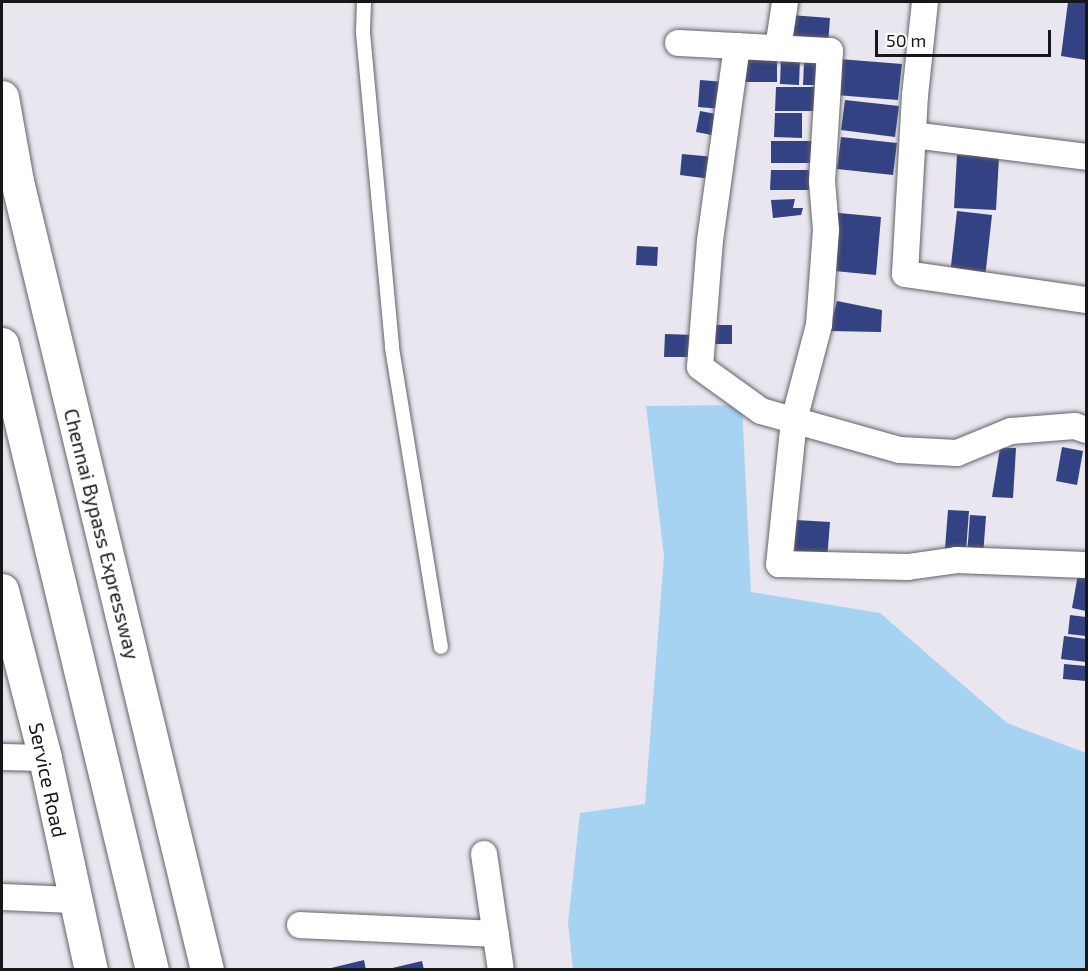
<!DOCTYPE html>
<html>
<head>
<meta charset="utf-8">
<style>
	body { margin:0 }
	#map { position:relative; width:1088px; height:971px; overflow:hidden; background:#e9e6ef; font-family:"Exo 2",sans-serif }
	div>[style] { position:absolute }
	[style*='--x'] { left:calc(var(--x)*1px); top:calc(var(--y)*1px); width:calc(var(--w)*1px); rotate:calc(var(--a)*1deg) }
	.water>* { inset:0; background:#a7d3f3 }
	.building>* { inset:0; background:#324282 }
	.roads { filter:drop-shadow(0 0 2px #646269) drop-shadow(0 0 2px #646269) }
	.lane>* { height:14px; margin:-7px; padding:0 7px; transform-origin:7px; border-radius:7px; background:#fff }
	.street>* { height:26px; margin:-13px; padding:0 13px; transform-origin:13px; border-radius:13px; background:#fff }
	.secondary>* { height:33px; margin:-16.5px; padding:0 16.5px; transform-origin:16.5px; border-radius:16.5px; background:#fff }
	.highway>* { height:33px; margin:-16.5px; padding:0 16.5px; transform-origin:16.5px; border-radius:16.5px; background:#fff }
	span { translate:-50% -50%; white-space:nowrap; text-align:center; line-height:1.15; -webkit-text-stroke:6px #fff; paint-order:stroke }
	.street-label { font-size:20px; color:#171619 }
	.frame { position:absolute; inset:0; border:3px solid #171619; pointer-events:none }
	.scale { position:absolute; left:875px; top:30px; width:176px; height:27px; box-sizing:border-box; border:3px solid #171619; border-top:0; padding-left:8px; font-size:18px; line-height:21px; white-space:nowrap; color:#171619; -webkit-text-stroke:4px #fff; paint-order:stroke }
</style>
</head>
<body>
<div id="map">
	<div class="water">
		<i style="clip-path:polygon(742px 405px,751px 592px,880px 613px,1007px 723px,1086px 753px,1086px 969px,573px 970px,568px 923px,580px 813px,645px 804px,664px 556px,646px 406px)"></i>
	</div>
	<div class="building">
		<i style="clip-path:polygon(1068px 2px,1086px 2px,1086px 60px,1061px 56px)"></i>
		<i style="clip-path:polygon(790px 15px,830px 18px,828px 45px,787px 41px)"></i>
		<i style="clip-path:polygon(739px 55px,777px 56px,777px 82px,738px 82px)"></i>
		<i style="clip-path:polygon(781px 57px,800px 58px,799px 85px,780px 84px)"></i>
		<i style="clip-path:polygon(839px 59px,902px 64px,898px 100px,836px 95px)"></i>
		<i style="clip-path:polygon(804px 63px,824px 63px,823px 85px,803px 85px)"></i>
		<i style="clip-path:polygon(700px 80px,725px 82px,722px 109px,698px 107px)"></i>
		<i style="clip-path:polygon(776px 87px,823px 87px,822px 111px,775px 111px)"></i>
		<i style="clip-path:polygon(845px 100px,899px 106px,895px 137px,841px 130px)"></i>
		<i style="clip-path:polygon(700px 111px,721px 115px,717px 136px,696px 132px)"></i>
		<i style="clip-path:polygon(775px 113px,802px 113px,802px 138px,774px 137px)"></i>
		<i style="clip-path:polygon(841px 137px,897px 143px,893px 175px,837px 169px)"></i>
		<i style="clip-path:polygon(771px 141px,812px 141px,812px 163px,771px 163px)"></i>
		<i style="clip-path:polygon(682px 154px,714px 157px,711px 179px,680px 175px)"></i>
		<i style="clip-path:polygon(957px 155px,999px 157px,996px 210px,954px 208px)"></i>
		<i style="clip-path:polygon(771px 170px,809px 170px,809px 190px,770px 190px)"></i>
		<i style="clip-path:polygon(795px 199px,793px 208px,803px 208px,801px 215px,773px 218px,771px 200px)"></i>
		<i style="clip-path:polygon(957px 211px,992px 215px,985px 278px,950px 275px)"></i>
		<i style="clip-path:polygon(829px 212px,881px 217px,876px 275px,824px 270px)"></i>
		<i style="clip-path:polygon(637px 246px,658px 247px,657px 266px,636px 265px)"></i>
		<i style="clip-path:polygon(837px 301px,882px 310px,881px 332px,829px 331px)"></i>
		<i style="clip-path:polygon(710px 325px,732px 325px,732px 344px,710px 344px)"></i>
		<i style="clip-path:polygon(665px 334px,695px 335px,694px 357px,664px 357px)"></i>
		<i style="clip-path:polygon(1062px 447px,1083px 451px,1077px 485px,1056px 481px)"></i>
		<i style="clip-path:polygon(1000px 448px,1016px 448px,1013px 498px,992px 497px)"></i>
		<i style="clip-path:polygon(948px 510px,969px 511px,966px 551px,945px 549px)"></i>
		<i style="clip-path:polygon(970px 515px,986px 516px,983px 556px,967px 555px)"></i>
		<i style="clip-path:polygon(796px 520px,830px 522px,827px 560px,794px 558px)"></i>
		<i style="clip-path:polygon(1078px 574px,1086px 575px,1086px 611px,1072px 608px)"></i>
		<i style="clip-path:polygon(1070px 615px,1086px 617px,1086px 636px,1068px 634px)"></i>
		<i style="clip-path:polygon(1064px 636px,1086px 639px,1086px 662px,1061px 659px)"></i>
		<i style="clip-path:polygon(1064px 664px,1086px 666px,1086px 681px,1063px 679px)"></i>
		<i style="clip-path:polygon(364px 960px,366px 970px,327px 970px,327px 969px)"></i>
		<i style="clip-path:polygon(422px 961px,424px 970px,388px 970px,388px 969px)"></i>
	</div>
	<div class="roads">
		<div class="lane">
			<i style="--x:364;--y:2;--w:31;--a:92"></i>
			<i style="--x:363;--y:33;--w:316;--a:84.7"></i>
			<i style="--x:392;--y:348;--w:303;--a:80.7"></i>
		</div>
		<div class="street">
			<i style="--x:925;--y:2;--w:94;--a:96.1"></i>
			<i style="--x:915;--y:95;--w:179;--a:93.2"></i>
			<i style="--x:905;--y:274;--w:183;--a:8.2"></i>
			<i style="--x:678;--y:43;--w:152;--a:3"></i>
			<i style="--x:830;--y:51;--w:130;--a:93.5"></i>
			<i style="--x:822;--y:181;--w:49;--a:85.3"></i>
			<i style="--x:826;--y:230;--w:95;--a:94.2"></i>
			<i style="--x:819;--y:325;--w:98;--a:104.7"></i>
			<i style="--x:794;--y:420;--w:145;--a:95.9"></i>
			<i style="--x:779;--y:564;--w:129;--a:1.3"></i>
			<i style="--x:908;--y:567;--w:49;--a:-8.1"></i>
			<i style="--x:957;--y:560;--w:129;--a:2.2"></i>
			<i style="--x:737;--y:46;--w:196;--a:97.9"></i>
			<i style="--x:710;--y:240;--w:127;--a:94.5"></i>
			<i style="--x:700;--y:367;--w:75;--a:35.8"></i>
			<i style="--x:761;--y:411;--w:144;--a:15.7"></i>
			<i style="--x:900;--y:450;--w:57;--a:3"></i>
			<i style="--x:957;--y:453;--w:58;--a:-22.2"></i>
			<i style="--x:1011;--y:431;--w:64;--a:-4.5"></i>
			<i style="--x:1075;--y:426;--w:12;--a:20"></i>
			<i style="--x:778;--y:48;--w:47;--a:-81.3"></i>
			<i style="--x:913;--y:135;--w:174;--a:7.2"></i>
			<i style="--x:2;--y:757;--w:43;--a:1.3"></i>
			<i style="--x:484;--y:854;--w:117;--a:81.7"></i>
			<i style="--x:2;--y:897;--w:71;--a:2.4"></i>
			<i style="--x:300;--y:925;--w:196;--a:2.6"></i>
		</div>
		<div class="secondary">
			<i style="--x:2;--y:590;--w:173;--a:75.6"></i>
			<i style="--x:45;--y:758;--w:217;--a:77.8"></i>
		</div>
		<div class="highway">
			<i style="--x:2;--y:97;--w:85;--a:79.9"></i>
			<i style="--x:17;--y:181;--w:812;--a:76.46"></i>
			<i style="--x:2;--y:344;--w:644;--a:76.53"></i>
		</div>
	</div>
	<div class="street-label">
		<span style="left:102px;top:534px;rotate:76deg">Chennai Bypass Expressway</span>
		<span style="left:48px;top:780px;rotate:78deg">Service Road</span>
	</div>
	<div class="frame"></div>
	<div class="scale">50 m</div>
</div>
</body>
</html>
